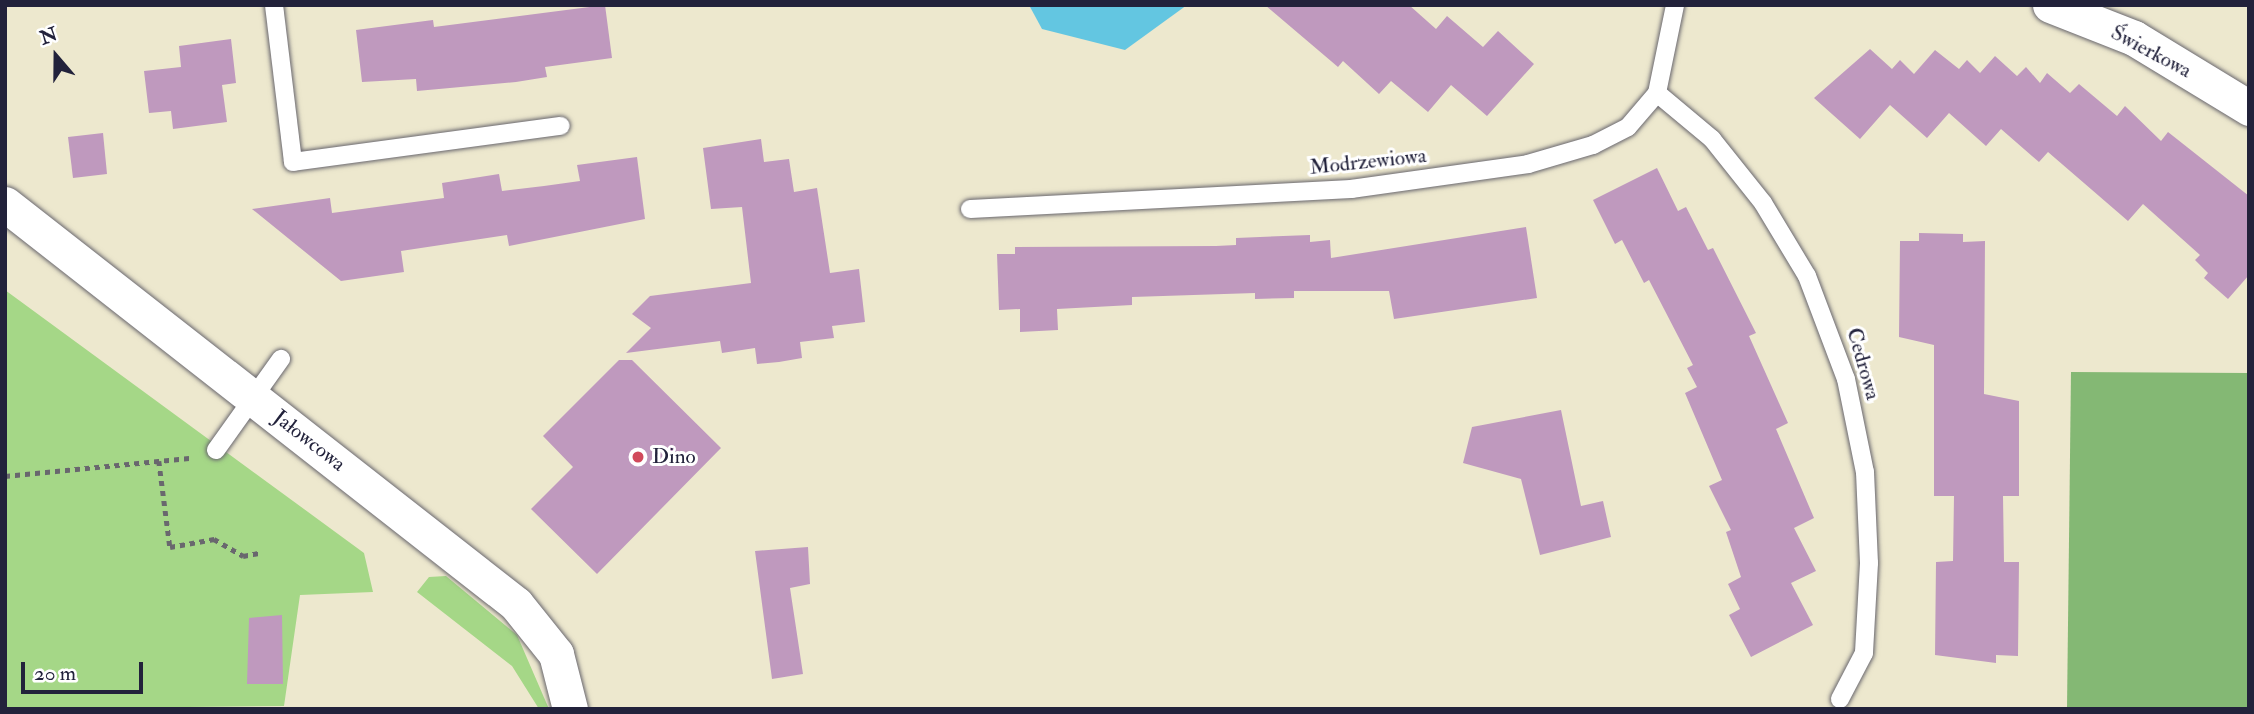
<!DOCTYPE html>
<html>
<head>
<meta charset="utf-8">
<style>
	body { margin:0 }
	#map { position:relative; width:2254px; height:714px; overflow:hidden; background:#ede8ce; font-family:"IM FELL Double Pica",serif }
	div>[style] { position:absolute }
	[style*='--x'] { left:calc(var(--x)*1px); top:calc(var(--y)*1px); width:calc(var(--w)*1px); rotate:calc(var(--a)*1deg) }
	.green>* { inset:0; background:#a5d787 }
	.forest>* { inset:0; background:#84b874 }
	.water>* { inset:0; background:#63c6e1 }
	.building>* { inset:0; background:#bf99be }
	.path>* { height:4.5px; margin-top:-2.25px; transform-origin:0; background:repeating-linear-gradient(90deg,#69676e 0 5px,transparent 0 10px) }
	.roads { filter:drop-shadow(0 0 2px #69676e) drop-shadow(0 0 2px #69676e) }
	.service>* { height:18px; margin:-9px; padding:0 9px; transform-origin:9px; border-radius:9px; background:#fff }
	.minor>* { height:35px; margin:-17.5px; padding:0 17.5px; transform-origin:17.5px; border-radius:17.5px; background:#fff }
	.dots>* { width:19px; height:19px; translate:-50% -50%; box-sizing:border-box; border:4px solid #fff; border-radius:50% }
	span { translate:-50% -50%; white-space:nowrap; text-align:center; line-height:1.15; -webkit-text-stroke:6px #fff; paint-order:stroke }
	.street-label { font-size:21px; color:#22223b }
	.poi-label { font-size:21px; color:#22223b }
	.left { translate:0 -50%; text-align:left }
	.frame { position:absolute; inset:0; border:7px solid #22223b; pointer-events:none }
	.north { position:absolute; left:21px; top:21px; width:70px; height:70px; -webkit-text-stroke:5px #fff; paint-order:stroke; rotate:340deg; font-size:19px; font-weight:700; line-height:28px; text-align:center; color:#22223b }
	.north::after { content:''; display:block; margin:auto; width:24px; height:32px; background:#22223b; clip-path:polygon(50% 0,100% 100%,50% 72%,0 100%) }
	.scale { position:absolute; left:21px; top:662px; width:122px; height:32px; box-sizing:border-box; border:4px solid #22223b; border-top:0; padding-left:9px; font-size:21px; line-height:24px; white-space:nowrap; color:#22223b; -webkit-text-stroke:5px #fff; paint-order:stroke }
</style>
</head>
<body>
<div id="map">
	<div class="green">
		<i style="clip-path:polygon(5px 290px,364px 553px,373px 592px,300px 595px,284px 706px,5px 709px)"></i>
		<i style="clip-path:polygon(446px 576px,517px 635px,549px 709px,539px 709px,512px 666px,417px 592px,429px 577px)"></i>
	</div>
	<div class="forest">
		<i style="clip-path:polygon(2071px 372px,2249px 373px,2249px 709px,2067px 709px)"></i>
	</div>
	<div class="water">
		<i style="clip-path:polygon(1029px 5px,1187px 5px,1125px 50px,1042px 29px)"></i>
	</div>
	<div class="building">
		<i style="clip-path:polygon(605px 5px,612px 58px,545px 67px,547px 77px,516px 82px,417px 91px,416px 79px,362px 82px,356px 30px,433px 20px,434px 27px)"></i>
		<i style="clip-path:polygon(1265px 5px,1409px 5px,1436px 29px,1447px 16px,1483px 47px,1498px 31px,1534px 64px,1487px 116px,1451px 85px,1428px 112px,1391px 81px,1379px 94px,1343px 61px,1338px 67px)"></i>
		<i style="clip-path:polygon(231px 39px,236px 83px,222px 85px,227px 122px,173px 129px,171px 111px,149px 113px,144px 71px,181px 67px,179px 46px)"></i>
		<i style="clip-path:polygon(1870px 49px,1892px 69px,1900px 60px,1914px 74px,1935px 50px,1959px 69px,1967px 60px,1980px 73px,1995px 56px,2017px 76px,2026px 67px,2040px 83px,2047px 73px,2070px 93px,2079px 84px,2117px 116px,2125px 106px,2161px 141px,2168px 132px,2249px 196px,2249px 275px,2228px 299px,2204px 278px,2208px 273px,2195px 260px,2200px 255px,2143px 204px,2128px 221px,2048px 152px,2039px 162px,2001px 129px,1986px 146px,1949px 113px,1927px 138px,1890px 105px,1860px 139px,1814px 98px)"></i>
		<i style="clip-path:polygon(103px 133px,107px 174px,73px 178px,68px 137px)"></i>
		<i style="clip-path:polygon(761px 139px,764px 162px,789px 159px,794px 192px,817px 188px,830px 273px,859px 269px,865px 322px,832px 326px,834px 338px,800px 342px,802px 358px,779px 362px,757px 364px,755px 348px,722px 353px,720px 341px,626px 353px,651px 328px,632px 314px,650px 296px,751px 283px,742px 207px,711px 209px,703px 148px)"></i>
		<i style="clip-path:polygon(637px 157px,645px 219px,509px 246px,507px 235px,401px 251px,404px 272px,341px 281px,252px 209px,330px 198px,332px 213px,444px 198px,442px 183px,499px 174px,502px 191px,544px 186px,580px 181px,577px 165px)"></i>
		<i style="clip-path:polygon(1657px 168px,1678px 211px,1686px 207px,1708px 250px,1713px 248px,1756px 333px,1749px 336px,1788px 423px,1776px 429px,1814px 518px,1794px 528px,1816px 571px,1791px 583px,1813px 625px,1751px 657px,1729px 615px,1740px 609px,1728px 584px,1741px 577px,1726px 532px,1731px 530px,1709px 486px,1722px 480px,1685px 393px,1697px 387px,1687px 368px,1693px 365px,1649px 280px,1644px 283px,1622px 240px,1615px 244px,1593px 200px)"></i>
		<i style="clip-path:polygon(1526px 227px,1537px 298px,1394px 319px,1389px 291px,1294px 291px,1294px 298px,1255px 299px,1255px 293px,1132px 297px,1132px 305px,1057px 309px,1058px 330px,1020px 332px,1020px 309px,999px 310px,997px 254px,1015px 254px,1015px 247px,1216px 246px,1236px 245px,1236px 238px,1310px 235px,1310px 242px,1330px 240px,1331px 258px)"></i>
		<i style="clip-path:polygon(1919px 233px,1963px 234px,1963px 242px,1985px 241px,1984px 394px,2019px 401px,2019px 496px,2003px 496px,2004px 562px,2019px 562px,2018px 656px,1996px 655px,1996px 663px,1935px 655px,1936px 562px,1953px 561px,1954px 496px,1934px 496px,1934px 345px,1899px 337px,1900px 241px,1919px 241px)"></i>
		<i style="clip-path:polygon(619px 360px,632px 360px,721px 448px,597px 574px,531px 509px,573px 467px,543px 436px)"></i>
		<i style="clip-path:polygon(1561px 410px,1581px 506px,1603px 501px,1611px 537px,1540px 555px,1521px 479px,1463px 463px,1472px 427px)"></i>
		<i style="clip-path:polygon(808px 547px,810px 584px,790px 588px,803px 674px,772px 679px,755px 551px)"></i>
		<i style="clip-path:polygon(282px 615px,283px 684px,247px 684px,249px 618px)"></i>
	</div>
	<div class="path">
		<i style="--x:159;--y:461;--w:87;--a:82.7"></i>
		<i style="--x:170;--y:547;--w:45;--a:-10.3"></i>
		<i style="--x:214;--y:539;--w:34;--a:30"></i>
		<i style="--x:243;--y:556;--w:16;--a:-11"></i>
		<i style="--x:5;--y:476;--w:185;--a:-5.6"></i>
	</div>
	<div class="roads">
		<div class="service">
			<i style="--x:274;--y:5;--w:158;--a:83.1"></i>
			<i style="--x:293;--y:162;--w:270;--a:-7.7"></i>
			<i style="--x:1657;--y:93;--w:72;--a:39.9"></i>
			<i style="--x:1712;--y:139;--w:82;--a:51.4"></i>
			<i style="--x:1763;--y:203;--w:85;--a:58.9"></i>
			<i style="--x:1807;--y:276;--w:110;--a:69.3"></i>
			<i style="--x:1846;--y:379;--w:95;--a:78.5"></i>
			<i style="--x:1865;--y:472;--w:91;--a:87.5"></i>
			<i style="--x:1869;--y:563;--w:90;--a:93.2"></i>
			<i style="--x:1864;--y:653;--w:52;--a:117.6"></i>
			<i style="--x:970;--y:209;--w:382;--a:-3"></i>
			<i style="--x:1351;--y:189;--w:179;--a:-8"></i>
			<i style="--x:1528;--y:164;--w:68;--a:-16.3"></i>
			<i style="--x:1593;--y:145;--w:39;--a:-27"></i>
			<i style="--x:1628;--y:127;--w:45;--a:-49.5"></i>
			<i style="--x:1657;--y:93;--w:90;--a:-78.4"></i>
			<i style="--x:216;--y:450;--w:112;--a:-54.5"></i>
		</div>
		<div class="minor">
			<i style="--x:2050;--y:5;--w:90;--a:21.4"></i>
			<i style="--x:2134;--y:38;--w:135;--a:31.3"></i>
			<i style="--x:5;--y:204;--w:649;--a:38.05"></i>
			<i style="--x:516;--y:604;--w:64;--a:51.3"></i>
			<i style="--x:556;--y:654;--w:57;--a:75.7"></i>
		</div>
	</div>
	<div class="dots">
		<i style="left:638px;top:457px;background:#d1495b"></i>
	</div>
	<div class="street-label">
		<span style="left:2151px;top:52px;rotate:28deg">Świerkowa</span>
		<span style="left:1368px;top:162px;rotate:-6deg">Modrzewiowa</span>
		<span style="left:1863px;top:364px;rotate:74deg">Cedrowa</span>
		<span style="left:309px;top:441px;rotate:38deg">Jałowcowa</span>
	</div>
	<div class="poi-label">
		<span class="left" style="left:652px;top:457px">Dino</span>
	</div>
	<div class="frame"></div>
	<div class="north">N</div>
	<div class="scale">20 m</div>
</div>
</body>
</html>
